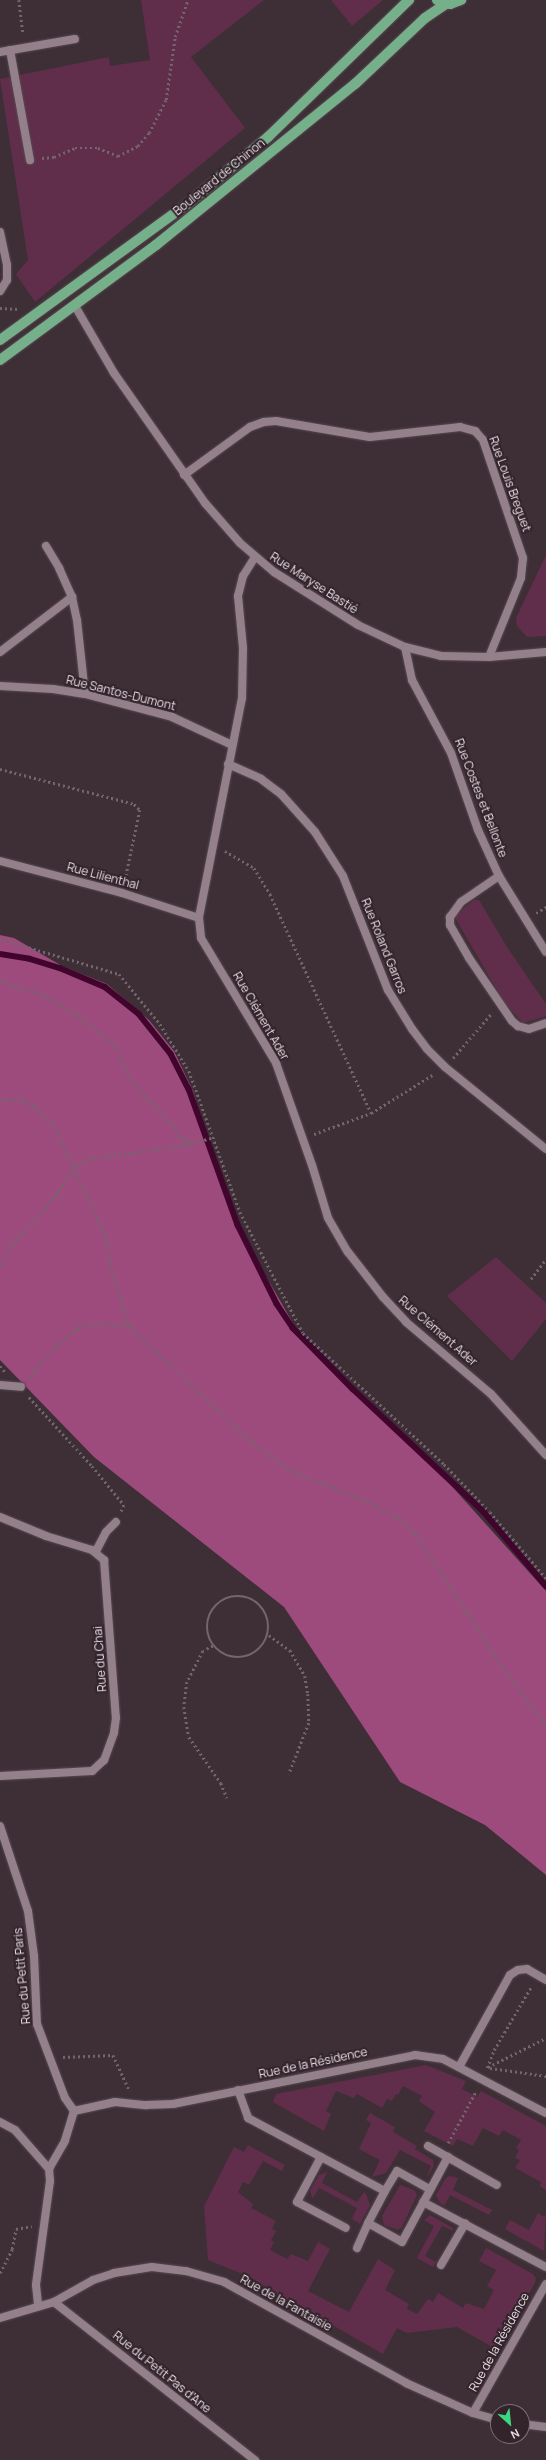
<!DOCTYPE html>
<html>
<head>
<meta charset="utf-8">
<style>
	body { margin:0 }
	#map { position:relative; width:546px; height:2460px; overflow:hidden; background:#3e2e36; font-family:Manrope,sans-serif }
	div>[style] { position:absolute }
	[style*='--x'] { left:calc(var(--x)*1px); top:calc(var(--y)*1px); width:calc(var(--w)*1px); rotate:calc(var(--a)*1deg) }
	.green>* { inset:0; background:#602e4b }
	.forest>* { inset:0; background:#9d4b7c }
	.stream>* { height:5.5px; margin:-2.75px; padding:0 2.75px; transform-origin:2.75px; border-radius:2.75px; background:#41052d }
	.path>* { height:2.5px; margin-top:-1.25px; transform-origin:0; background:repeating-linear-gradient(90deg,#73656c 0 2px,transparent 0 5px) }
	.path>.ring { margin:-1.25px; padding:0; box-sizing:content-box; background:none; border:2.5px solid #73656c; border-radius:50% }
	.roads { filter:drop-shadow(0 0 1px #574a51) drop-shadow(0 0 1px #574a51) }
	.lane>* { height:8px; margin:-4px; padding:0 4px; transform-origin:4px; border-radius:4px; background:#93808a }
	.street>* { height:8px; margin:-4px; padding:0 4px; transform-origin:4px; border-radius:4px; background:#93808a }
	.primary>* { height:10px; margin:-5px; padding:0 5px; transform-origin:5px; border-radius:5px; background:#76b08a }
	span { translate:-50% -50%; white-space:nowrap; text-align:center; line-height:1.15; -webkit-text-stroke:4px #33242c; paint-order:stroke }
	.street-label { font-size:12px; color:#eadfe4 }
	.north { position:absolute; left:490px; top:2404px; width:40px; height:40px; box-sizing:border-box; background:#33242c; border:1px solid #7c6f76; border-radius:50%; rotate:153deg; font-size:11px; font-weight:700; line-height:16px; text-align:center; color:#eadfe4 }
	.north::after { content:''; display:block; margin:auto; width:14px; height:18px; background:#3cd77e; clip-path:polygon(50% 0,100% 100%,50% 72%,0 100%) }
</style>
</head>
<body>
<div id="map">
	<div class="green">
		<i style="clip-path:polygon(141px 0,264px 0,191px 57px,245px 128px,35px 302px,16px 274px,28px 260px,0 79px,109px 57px,110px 66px,150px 60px)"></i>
		<i style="clip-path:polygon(331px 0,383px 0,352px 26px)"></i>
		<i style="clip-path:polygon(546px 555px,546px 636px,527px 637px,517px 626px,516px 618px)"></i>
		<i style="clip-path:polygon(474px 900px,479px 900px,507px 947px,546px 1004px,546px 1016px,523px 1023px,504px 1002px,454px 916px)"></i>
		<i style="clip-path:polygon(496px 1257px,546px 1303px,546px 1319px,512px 1361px,447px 1296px)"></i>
		<i style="clip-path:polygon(426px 2065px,466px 2081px,462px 2089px,477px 2097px,481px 2091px,546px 2126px,546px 2190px,540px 2186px,541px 2182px,515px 2168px,520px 2160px,515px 2158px,519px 2150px,516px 2148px,521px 2140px,503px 2130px,499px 2136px,483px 2128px,473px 2146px,457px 2139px,453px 2146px,424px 2131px,435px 2112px,419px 2101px,422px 2096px,403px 2086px,398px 2095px,396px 2094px,392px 2101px,387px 2099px,382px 2108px,357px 2094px,354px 2098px,336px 2091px,326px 2111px,331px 2114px,324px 2131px,273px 2102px,276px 2094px)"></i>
		<i style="clip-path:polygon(370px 2113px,395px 2127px,393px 2132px,417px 2146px,415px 2149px,433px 2160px,434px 2166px,426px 2179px,431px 2166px,400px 2150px,386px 2173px,372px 2177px,380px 2160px,359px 2149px,371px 2123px,366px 2120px)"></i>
		<i style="clip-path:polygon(248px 2145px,285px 2165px,282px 2171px,263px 2161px,249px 2185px,243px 2182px,238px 2192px,253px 2204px,251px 2208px,276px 2221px,272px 2229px,276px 2231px,271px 2240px,274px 2242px,270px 2250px,287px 2259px,291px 2254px,308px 2261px,318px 2242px,330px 2249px,308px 2291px,349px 2312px,378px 2259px,395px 2270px,385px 2290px,409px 2304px,407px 2309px,417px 2314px,428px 2299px,433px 2302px,438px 2293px,463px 2308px,466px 2303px,484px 2309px,494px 2290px,487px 2286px,496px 2270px,479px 2261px,486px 2248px,533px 2274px,536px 2278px,535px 2283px,496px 2349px,457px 2327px,407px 2333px,397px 2328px,383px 2354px,245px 2275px,208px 2260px,204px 2206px,234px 2147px,244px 2152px)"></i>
		<i style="clip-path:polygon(327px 2172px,322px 2183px,357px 2202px,364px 2192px,366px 2194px,370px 2205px,360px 2224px,352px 2219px,357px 2208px,319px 2188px,313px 2198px,312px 2197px,310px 2191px,319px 2175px)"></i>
		<i style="clip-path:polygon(449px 2176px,458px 2178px,453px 2190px,492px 2210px,489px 2215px,450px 2195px,444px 2206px,440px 2203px,436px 2195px,445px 2179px)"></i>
		<i style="clip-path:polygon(400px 2185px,414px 2190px,417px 2195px,402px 2227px,398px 2230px,384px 2225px,382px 2216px)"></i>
		<i style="clip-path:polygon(538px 2213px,544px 2217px,546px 2214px,544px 2251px,505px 2229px,510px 2220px,529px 2230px)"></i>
		<i style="clip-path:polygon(430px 2215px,453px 2228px,453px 2231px,442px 2226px,425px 2256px,436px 2262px,433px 2267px,417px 2258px,434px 2226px,424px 2220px)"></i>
	</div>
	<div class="forest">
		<i style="clip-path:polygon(0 935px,14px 938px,62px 966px,107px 984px,149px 1020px,174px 1051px,193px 1091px,232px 1217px,301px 1337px,412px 1442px,546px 1591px,546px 1875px,485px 1825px,400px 1782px,284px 1607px,94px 1457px,0 1360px)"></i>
	</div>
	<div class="stream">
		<i style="--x:0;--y:954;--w:30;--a:9"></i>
		<i style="--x:30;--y:959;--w:31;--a:17"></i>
		<i style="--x:60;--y:968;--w:49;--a:22.9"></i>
		<i style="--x:105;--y:987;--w:43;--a:38.5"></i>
		<i style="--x:139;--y:1014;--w:51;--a:51.3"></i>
		<i style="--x:171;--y:1054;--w:39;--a:63"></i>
		<i style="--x:189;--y:1089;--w:145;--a:70.2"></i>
		<i style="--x:238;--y:1225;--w:88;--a:63.7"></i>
		<i style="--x:277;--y:1304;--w:29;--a:56"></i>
		<i style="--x:293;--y:1328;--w:86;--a:45.5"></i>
		<i style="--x:353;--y:1389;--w:180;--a:43.2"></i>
		<i style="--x:484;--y:1512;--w:97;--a:50"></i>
	</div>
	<div class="path">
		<i style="--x:19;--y:0;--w:35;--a:83"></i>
		<i style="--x:42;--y:158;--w:12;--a:-5"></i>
		<i style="--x:54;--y:157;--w:23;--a:-23"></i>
		<i style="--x:75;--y:148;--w:23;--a:0"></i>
		<i style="--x:98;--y:148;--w:22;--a:22"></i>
		<i style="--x:118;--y:156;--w:22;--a:-27"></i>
		<i style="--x:138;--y:146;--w:17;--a:-50"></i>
		<i style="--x:149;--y:133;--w:37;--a:-63"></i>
		<i style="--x:166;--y:100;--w:64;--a:-81.9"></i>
		<i style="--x:175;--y:37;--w:39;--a:-71"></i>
		<i style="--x:0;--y:308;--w:18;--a:3"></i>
		<i style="--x:0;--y:769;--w:138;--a:14.6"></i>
		<i style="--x:134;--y:804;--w:8;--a:45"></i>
		<i style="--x:140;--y:810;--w:73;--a:101.9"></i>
		<i style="--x:225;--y:851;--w:34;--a:30"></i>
		<i style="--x:254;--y:868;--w:31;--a:58"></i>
		<i style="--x:270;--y:894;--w:241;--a:65.2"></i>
		<i style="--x:536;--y:913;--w:12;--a:-31"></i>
		<i style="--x:0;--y:939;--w:124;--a:16.4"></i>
		<i style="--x:119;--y:974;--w:65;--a:50.6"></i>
		<i style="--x:160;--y:1024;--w:55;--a:58.3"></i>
		<i style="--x:189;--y:1071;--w:150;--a:70.1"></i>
		<i style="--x:240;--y:1212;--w:136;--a:62.5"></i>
		<i style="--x:303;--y:1333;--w:192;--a:42.9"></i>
		<i style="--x:444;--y:1464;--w:66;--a:46.2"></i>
		<i style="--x:490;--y:1512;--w:87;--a:49.7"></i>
		<i style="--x:0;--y:979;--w:9;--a:32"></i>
		<i style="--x:8;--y:984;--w:38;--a:17"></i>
		<i style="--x:44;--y:995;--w:39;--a:31"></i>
		<i style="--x:77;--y:1015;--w:34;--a:38"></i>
		<i style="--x:104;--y:1036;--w:16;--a:40"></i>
		<i style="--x:116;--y:1046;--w:25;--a:69"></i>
		<i style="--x:125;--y:1069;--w:27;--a:57"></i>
		<i style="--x:140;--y:1092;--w:19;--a:39"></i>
		<i style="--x:155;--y:1104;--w:43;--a:51.5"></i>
		<i style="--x:182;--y:1138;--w:12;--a:24"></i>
		<i style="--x:453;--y:1058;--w:58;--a:-49.2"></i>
		<i style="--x:0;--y:1099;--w:22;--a:3"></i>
		<i style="--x:22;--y:1100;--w:12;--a:24"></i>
		<i style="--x:33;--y:1105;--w:29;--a:44"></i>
		<i style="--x:54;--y:1125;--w:123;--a:64.9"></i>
		<i style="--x:106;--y:1236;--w:31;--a:81"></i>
		<i style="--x:111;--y:1267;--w:62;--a:73"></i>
		<i style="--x:129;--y:1326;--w:166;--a:43.3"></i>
		<i style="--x:250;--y:1440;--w:52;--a:36.4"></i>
		<i style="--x:292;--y:1471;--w:84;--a:21.7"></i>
		<i style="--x:370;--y:1502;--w:33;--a:29"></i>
		<i style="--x:399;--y:1518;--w:23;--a:43"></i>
		<i style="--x:416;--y:1534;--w:155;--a:56.8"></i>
		<i style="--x:501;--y:1664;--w:77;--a:54"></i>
		<i style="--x:314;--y:1134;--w:61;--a:-20.2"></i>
		<i style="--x:371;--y:1113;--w:74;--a:-31.8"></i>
		<i style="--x:0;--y:1265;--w:24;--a:-60"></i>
		<i style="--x:12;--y:1244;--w:67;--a:-48"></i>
		<i style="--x:57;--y:1194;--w:31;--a:-58"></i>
		<i style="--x:73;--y:1168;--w:18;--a:-29"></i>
		<i style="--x:89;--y:1159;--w:97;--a:-8.3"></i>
		<i style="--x:185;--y:1145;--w:27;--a:-15"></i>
		<i style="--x:531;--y:1279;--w:25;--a:-53"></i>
		<i style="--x:0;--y:1366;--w:8;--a:50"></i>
		<i style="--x:29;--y:1377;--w:43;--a:-48.8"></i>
		<i style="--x:57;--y:1345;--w:27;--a:-39"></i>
		<i style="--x:78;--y:1328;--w:21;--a:-14"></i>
		<i style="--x:98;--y:1323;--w:31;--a:6"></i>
		<i style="--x:29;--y:1397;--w:93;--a:47.6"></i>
		<i style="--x:92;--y:1466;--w:50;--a:50.6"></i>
		<i style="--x:124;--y:1505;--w:8;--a:113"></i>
		<i class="ring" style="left:207px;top:1596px;width:59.5px;height:59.5px"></i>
		<i style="--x:269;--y:1635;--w:26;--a:36"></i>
		<i style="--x:290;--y:1650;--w:30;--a:60"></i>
		<i style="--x:305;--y:1676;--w:18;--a:81"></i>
		<i style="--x:308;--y:1694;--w:29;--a:88"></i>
		<i style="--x:309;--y:1723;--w:55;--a:111.4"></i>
		<i style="--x:213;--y:1646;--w:11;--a:153"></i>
		<i style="--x:203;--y:1651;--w:35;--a:117"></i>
		<i style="--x:187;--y:1682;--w:25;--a:97"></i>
		<i style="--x:184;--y:1707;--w:30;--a:81"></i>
		<i style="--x:189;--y:1737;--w:56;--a:55.2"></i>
		<i style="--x:221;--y:1783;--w:16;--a:68"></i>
		<i style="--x:63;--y:2057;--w:50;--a:-2.3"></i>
		<i style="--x:113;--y:2055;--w:40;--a:65"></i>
		<i style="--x:488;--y:2067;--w:65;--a:-26.6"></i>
		<i style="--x:487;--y:2068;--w:19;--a:-69"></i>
		<i style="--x:494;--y:2050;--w:73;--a:-59.6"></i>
		<i style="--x:490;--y:2068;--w:57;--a:8.1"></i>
		<i style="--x:448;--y:2143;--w:59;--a:-61.7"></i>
		<i style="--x:0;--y:2273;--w:27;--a:-63"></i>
		<i style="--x:12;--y:2249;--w:20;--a:-79"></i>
		<i style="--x:16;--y:2229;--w:16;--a:-11"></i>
	</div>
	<div class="roads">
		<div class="lane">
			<i style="--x:10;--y:50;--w:112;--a:79.7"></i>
		</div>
		<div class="street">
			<i style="--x:0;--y:52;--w:76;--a:-9.8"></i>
			<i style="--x:0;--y:232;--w:34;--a:78"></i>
			<i style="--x:7;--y:265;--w:15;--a:90"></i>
			<i style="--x:7;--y:280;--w:13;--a:122"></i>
			<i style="--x:75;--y:306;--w:78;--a:59.8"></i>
			<i style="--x:114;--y:373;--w:159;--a:55"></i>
			<i style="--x:205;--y:503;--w:53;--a:48.8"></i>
			<i style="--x:240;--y:543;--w:45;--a:40.5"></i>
			<i style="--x:274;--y:572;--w:99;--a:32.2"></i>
			<i style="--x:358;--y:625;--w:52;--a:25.1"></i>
			<i style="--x:405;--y:647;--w:37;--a:14"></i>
			<i style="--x:441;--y:656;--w:48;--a:1.2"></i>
			<i style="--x:489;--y:657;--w:57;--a:-5"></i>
			<i style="--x:184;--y:475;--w:82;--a:-36"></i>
			<i style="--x:250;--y:427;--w:15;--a:-20"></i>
			<i style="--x:264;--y:422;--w:12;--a:-5"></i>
			<i style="--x:276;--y:421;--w:95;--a:9.7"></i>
			<i style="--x:370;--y:437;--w:91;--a:-6.3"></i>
			<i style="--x:460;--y:427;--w:16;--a:15"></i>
			<i style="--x:475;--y:431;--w:12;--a:48"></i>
			<i style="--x:483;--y:440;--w:125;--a:71.3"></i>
			<i style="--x:523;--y:558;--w:20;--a:96"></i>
			<i style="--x:521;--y:578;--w:85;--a:112.1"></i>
			<i style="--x:46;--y:546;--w:26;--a:59"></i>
			<i style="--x:59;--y:568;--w:32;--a:66"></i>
			<i style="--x:72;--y:597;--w:24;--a:78"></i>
			<i style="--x:77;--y:620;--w:74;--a:83.8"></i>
			<i style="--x:255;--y:557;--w:22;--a:122"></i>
			<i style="--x:243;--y:576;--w:21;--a:104"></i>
			<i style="--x:238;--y:596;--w:52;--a:84.5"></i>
			<i style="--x:243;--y:648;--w:50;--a:91.1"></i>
			<i style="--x:242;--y:698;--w:224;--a:101.1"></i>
			<i style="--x:199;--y:918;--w:20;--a:84"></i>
			<i style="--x:201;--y:938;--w:146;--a:59"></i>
			<i style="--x:276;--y:1063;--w:108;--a:70.6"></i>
			<i style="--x:312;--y:1165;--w:55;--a:73.2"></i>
			<i style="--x:328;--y:1218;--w:39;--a:60"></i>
			<i style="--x:348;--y:1252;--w:57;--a:52.1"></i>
			<i style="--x:383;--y:1297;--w:34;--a:47"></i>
			<i style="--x:406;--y:1322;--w:111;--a:40.3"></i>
			<i style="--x:491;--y:1394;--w:82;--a:48"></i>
			<i style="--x:405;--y:647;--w:34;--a:78"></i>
			<i style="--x:412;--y:680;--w:83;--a:61.9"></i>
			<i style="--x:451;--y:753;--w:82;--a:70.7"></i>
			<i style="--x:478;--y:830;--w:51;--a:65.5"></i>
			<i style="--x:499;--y:876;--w:89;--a:58.3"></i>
			<i style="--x:0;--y:652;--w:91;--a:-37.4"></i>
			<i style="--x:0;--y:686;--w:53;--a:3.2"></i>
			<i style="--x:53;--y:689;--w:32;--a:9"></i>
			<i style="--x:85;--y:694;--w:90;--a:14.8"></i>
			<i style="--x:172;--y:717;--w:66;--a:25"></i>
			<i style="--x:228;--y:764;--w:36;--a:24"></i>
			<i style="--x:261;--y:779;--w:25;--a:37"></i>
			<i style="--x:281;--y:794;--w:51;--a:48.2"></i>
			<i style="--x:315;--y:832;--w:52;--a:57.5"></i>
			<i style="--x:343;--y:876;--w:123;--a:68.5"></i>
			<i style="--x:388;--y:990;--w:46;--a:58.4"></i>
			<i style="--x:412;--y:1029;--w:25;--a:53"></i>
			<i style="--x:427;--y:1049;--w:25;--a:45"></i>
			<i style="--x:445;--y:1067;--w:130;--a:39.1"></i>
			<i style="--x:0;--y:861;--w:126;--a:14.7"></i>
			<i style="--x:122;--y:893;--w:81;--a:18"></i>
			<i style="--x:499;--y:876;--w:46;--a:145.6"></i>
			<i style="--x:461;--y:902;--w:19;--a:126"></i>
			<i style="--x:450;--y:917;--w:8;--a:90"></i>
			<i style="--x:450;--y:925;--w:38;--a:60"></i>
			<i style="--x:469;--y:958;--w:76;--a:55.7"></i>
			<i style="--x:512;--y:1021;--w:8;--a:40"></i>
			<i style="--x:518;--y:1026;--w:11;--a:15"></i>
			<i style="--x:529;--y:1029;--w:18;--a:-19"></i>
			<i style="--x:0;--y:1385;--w:21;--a:5"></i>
			<i style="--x:0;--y:1517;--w:50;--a:22.4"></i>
			<i style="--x:46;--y:1536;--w:48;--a:16.9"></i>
			<i style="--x:92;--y:1550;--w:16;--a:40"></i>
			<i style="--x:104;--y:1560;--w:158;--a:85.7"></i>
			<i style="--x:116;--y:1718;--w:15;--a:98"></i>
			<i style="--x:114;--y:1733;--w:29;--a:110"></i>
			<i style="--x:104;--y:1760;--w:16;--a:137"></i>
			<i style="--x:92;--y:1771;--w:92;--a:176.9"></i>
			<i style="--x:96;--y:1551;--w:21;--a:-62"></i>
			<i style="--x:106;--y:1532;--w:14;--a:-45"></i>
			<i style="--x:0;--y:1826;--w:89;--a:71.8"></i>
			<i style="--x:28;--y:1911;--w:45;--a:82.4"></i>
			<i style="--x:34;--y:1956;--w:68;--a:87.5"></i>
			<i style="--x:37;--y:2024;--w:79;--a:69.3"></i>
			<i style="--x:65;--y:2098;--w:16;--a:55"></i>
			<i style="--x:74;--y:2111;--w:31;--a:107"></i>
			<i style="--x:65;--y:2141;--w:32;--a:120"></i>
			<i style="--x:49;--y:2169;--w:12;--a:85"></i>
			<i style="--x:50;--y:2181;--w:105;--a:97.7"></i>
			<i style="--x:36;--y:2285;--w:20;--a:84"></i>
			<i style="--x:459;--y:2067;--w:105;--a:-61"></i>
			<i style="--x:510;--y:1975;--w:9;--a:-32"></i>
			<i style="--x:518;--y:1970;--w:9;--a:-6"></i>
			<i style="--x:527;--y:1969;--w:22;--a:30"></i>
			<i style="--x:238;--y:2090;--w:30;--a:70"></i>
			<i style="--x:248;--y:2118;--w:155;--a:28.1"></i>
			<i style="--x:385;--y:2191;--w:36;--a:118"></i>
			<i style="--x:368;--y:2223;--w:39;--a:29"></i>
			<i style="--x:402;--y:2242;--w:97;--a:-61.6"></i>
			<i style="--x:74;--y:2111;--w:42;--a:-12.4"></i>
			<i style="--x:115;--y:2102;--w:31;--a:6"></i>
			<i style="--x:146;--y:2105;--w:27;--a:-2"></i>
			<i style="--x:173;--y:2104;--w:247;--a:-11.4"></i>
			<i style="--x:415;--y:2055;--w:28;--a:8"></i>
			<i style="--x:443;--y:2059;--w:116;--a:27.7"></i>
			<i style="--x:0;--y:2122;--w:17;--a:28"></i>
			<i style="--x:15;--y:2130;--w:52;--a:48.9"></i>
			<i style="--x:428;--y:2146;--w:79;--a:29.5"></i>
			<i style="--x:321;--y:2157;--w:51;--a:118.1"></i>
			<i style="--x:297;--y:2202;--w:55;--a:28"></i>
			<i style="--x:385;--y:2191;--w:23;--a:-59"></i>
			<i style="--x:397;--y:2171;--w:38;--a:29"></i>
			<i style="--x:423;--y:2202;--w:139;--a:27.9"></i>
			<i style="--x:357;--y:2248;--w:27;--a:-66"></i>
			<i style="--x:441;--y:2265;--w:48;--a:-59.7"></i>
			<i style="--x:54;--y:2302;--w:256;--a:38.2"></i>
			<i style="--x:0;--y:2318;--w:56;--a:-16.5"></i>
			<i style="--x:54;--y:2302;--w:45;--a:-29.4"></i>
			<i style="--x:93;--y:2280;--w:22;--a:-18"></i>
			<i style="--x:114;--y:2273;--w:38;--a:-9"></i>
			<i style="--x:152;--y:2267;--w:34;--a:7"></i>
			<i style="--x:186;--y:2271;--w:40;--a:16"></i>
			<i style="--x:224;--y:2282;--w:208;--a:29"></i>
			<i style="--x:406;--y:2383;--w:73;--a:24.1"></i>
			<i style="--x:473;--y:2413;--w:26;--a:16"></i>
			<i style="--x:473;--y:2413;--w:148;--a:-60.5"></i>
			<i style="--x:522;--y:2424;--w:24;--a:7"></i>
		</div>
		<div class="primary">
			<i style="--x:437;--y:0;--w:14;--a:17"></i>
			<i style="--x:450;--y:4;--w:12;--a:-20"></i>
			<i style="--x:0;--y:340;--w:236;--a:-36"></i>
			<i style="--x:191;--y:201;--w:100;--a:-39.7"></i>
			<i style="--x:268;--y:137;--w:197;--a:-44.2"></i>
			<i style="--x:0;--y:360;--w:194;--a:-36.4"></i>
			<i style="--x:156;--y:245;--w:256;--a:-39"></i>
			<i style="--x:355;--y:84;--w:96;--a:-43.3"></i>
			<i style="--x:425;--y:18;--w:25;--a:-34"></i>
		</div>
	</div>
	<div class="street-label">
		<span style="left:219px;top:177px;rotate:-39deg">Boulevard de Chinon</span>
		<span style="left:510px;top:484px;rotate:70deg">Rue Louis Breguet</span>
		<span style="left:314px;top:583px;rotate:33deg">Rue Maryse Bastié</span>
		<span style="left:121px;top:693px;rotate:14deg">Rue Santos-Dumont</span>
		<span style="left:481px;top:798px;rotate:69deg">Rue Costes et Bellonte</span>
		<span style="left:103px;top:876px;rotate:15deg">Rue Lilienthal</span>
		<span style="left:384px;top:946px;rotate:68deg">Rue Roland Garros</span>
		<span style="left:261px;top:1016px;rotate:60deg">Rue Clément Ader</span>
		<span style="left:438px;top:1331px;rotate:41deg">Rue Clément Ader</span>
		<span style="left:100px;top:1659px;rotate:-94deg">Rue du Chai</span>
		<span style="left:22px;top:1976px;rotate:-95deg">Rue du Petit Paris</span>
		<span style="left:313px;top:2063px;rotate:-12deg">Rue de la Résidence</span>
		<span style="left:286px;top:2303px;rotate:29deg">Rue de la Fantaisie</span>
		<span style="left:499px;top:2342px;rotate:-61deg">Rue de la Résidence</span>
		<span style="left:162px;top:2372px;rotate:39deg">Rue du Petit Pas d'Ane</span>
	</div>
	<div class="north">N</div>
</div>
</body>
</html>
